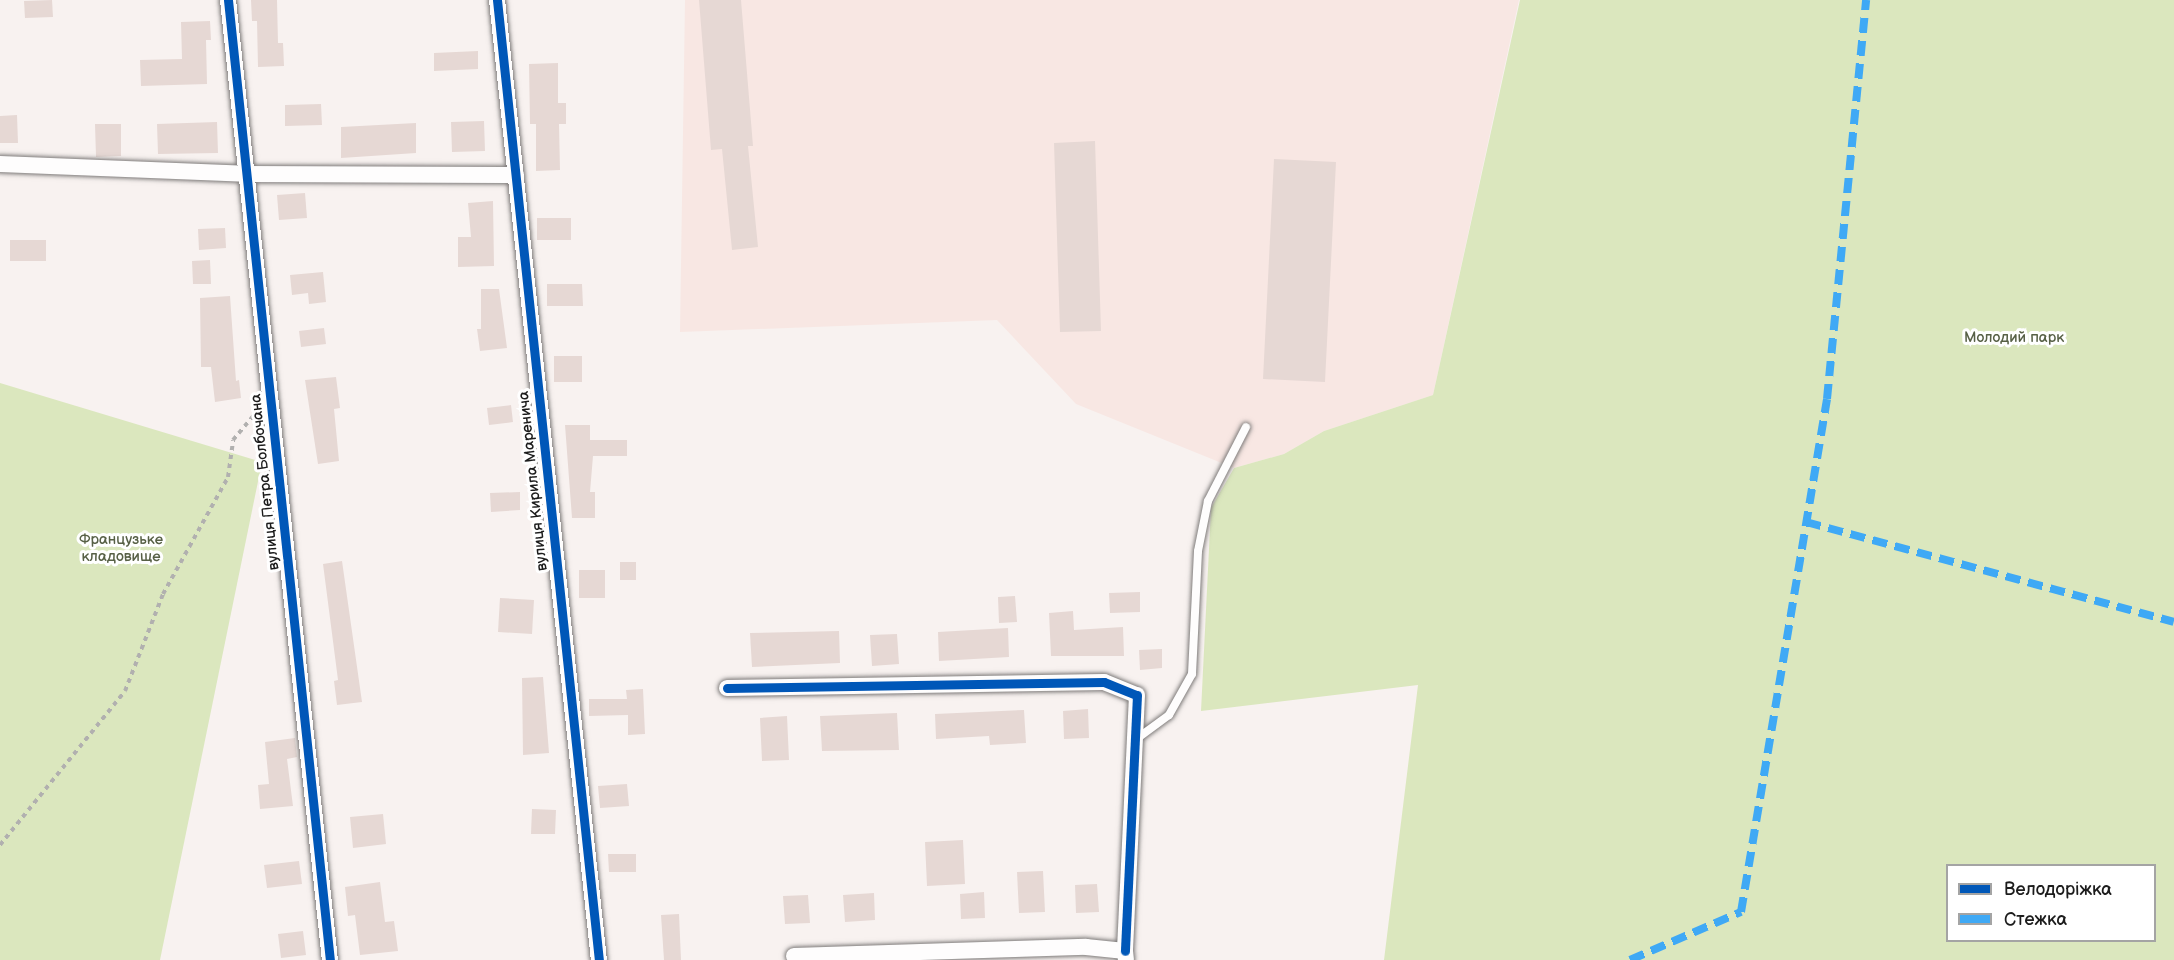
<!DOCTYPE html>
<html>
<head>
<meta charset="utf-8">
<style>
	body { margin:0 }
	#map { position:relative; width:2174px; height:960px; overflow:hidden; background:#f8f2f0; font-family:"Balsamiq Sans",sans-serif }
	div>[style] { position:absolute }
	[style*='--x'] { left:calc(var(--x)*1px); top:calc(var(--y)*1px); width:calc(var(--w)*1px); rotate:calc(var(--a)*1deg) }
	.built>* { inset:0; background:#f8e7e3 }
	.green>* { inset:0; background:#dbe7be }
	.building>* { inset:0; background:#e6d8d4 }
	.path>* { height:4px; margin-top:-2px; transform-origin:0; background:repeating-linear-gradient(90deg,#b1b0af 0 4.5px,transparent 0 9px) }
	.roads { filter:drop-shadow(0 0 2px #7f7c7b) drop-shadow(0 0 2px #7f7c7b) }
	.service>* { height:8px; margin:-4px; padding:0 4px; transform-origin:4px; border-radius:4px; background:#fefdfd }
	.minor>* { height:16px; margin:-8px; padding:0 8px; transform-origin:8px; border-radius:8px; background:#fefdfd }
	.quiet>* { height:8px; margin-top:-4px; transform-origin:0; background:repeating-linear-gradient(90deg,#3fa9f5 0 15px,transparent 0 23px) }
	.cycleway>* { height:9px; margin:-4.5px; padding:0 4.5px; transform-origin:4.5px; border-radius:4.5px; background:#0057b8 }
	span { translate:-50% -50%; white-space:nowrap; text-align:center; line-height:1.15; -webkit-text-stroke:6px #fff; paint-order:stroke }
	.park-label { font-size:15px; color:#576046 }
	.street-label { font-size:15px; color:#1c1c1c }
	.legend { position:absolute; left:1946px; top:864px; width:210px; height:78px; box-sizing:border-box; background:#fff; border:2px solid #a4a4a4; margin:0; padding:8px 10px; list-style:none; font-size:18px; color:#1c1c1c }
	.legend li { display:flex; align-items:center; gap:12px; height:30px }
	.legend b { width:30px; border:2px solid #a4a4a4 }
</style>
</head>
<body>
<div id="map">
	<div class="built">
		<i style="clip-path:polygon(685px 0,1519px 0,1433px 395px,1324px 431px,1284px 454px,1234px 468px,1076px 404px,997px 320px,680px 332px)"></i>
	</div>
	<div class="green">
		<i style="clip-path:polygon(evenodd,1520px 0,2174px 0,2174px 960px,1384px 960px,1418px 685px,1201px 711px,1211px 508px,1234px 468px,1284px 454px,1324px 431px,1433px 395px,1520px 0,1948px 866px,2154px 866px,2154px 940px,1948px 940px,1948px 866px)"></i>
		<i style="clip-path:polygon(0 383px,262px 462px,160px 960px,0 960px)"></i>
	</div>
	<div class="building">
		<i style="clip-path:polygon(52px 0,53px 17px,25px 18px,24px 1px)"></i>
		<i style="clip-path:polygon(251px 0,277px 0,278px 43px,283px 43px,284px 66px,258px 67px,257px 21px,252px 21px)"></i>
		<i style="clip-path:polygon(699px 0,741px 0,753px 146px,748px 146px,758px 247px,732px 250px,722px 149px,711px 150px)"></i>
		<i style="clip-path:polygon(210px 21px,211px 40px,206px 40px,207px 84px,141px 86px,140px 60px,182px 59px,181px 22px)"></i>
		<i style="clip-path:polygon(478px 51px,478px 69px,434px 71px,434px 53px)"></i>
		<i style="clip-path:polygon(558px 63px,558px 103px,566px 103px,566px 124px,559px 124px,560px 170px,536px 171px,536px 124px,530px 124px,529px 64px)"></i>
		<i style="clip-path:polygon(321px 104px,322px 125px,285px 126px,285px 105px)"></i>
		<i style="clip-path:polygon(17px 115px,18px 143px,0 143px,0 116px)"></i>
		<i style="clip-path:polygon(484px 121px,485px 151px,452px 152px,451px 122px)"></i>
		<i style="clip-path:polygon(217px 122px,218px 153px,158px 154px,157px 124px)"></i>
		<i style="clip-path:polygon(416px 123px,416px 153px,341px 158px,341px 127px)"></i>
		<i style="clip-path:polygon(95px 124px,121px 124px,121px 156px,96px 157px)"></i>
		<i style="clip-path:polygon(1095px 141px,1101px 331px,1060px 332px,1054px 143px)"></i>
		<i style="clip-path:polygon(1274px 159px,1336px 162px,1325px 382px,1263px 379px)"></i>
		<i style="clip-path:polygon(305px 193px,307px 218px,279px 220px,277px 195px)"></i>
		<i style="clip-path:polygon(493px 201px,494px 266px,458px 267px,458px 237px,471px 237px,468px 203px)"></i>
		<i style="clip-path:polygon(537px 218px,571px 218px,571px 240px,537px 240px)"></i>
		<i style="clip-path:polygon(225px 228px,226px 248px,199px 250px,198px 229px)"></i>
		<i style="clip-path:polygon(10px 240px,46px 240px,46px 261px,10px 261px)"></i>
		<i style="clip-path:polygon(210px 260px,211px 284px,193px 284px,192px 261px)"></i>
		<i style="clip-path:polygon(323px 272px,326px 302px,309px 304px,308px 293px,292px 295px,290px 275px)"></i>
		<i style="clip-path:polygon(547px 284px,582px 284px,583px 306px,547px 306px)"></i>
		<i style="clip-path:polygon(481px 289px,499px 289px,507px 348px,480px 351px,477px 329px,481px 329px)"></i>
		<i style="clip-path:polygon(230px 296px,236px 381px,239px 380px,241px 398px,215px 402px,211px 367px,201px 367px,200px 298px)"></i>
		<i style="clip-path:polygon(324px 328px,326px 344px,301px 347px,299px 331px)"></i>
		<i style="clip-path:polygon(554px 356px,582px 356px,582px 382px,554px 382px)"></i>
		<i style="clip-path:polygon(336px 377px,340px 408px,334px 409px,339px 461px,318px 464px,305px 380px)"></i>
		<i style="clip-path:polygon(511px 405px,513px 422px,489px 425px,487px 408px)"></i>
		<i style="clip-path:polygon(565px 425px,590px 425px,590px 440px,627px 440px,627px 456px,593px 456px,590px 492px,595px 492px,595px 518px,572px 518px)"></i>
		<i style="clip-path:polygon(520px 492px,520px 510px,491px 512px,490px 493px)"></i>
		<i style="clip-path:polygon(342px 561px,362px 702px,337px 705px,334px 681px,338px 680px,323px 564px)"></i>
		<i style="clip-path:polygon(620px 562px,636px 562px,636px 580px,620px 580px)"></i>
		<i style="clip-path:polygon(579px 570px,605px 570px,605px 598px,579px 598px)"></i>
		<i style="clip-path:polygon(1140px 592px,1140px 612px,1110px 613px,1109px 593px)"></i>
		<i style="clip-path:polygon(1015px 596px,1017px 622px,999px 623px,998px 597px)"></i>
		<i style="clip-path:polygon(500px 598px,534px 600px,532px 634px,498px 632px)"></i>
		<i style="clip-path:polygon(1073px 611px,1074px 630px,1123px 627px,1124px 656px,1051px 656px,1049px 613px)"></i>
		<i style="clip-path:polygon(1008px 628px,1009px 657px,939px 661px,938px 632px)"></i>
		<i style="clip-path:polygon(839px 631px,840px 663px,752px 667px,750px 633px)"></i>
		<i style="clip-path:polygon(897px 634px,899px 664px,872px 666px,870px 635px)"></i>
		<i style="clip-path:polygon(1162px 649px,1162px 668px,1140px 670px,1139px 650px)"></i>
		<i style="clip-path:polygon(543px 677px,549px 753px,523px 755px,522px 678px)"></i>
		<i style="clip-path:polygon(643px 689px,645px 734px,628px 735px,628px 715px,589px 716px,589px 699px,627px 699px,626px 690px)"></i>
		<i style="clip-path:polygon(1088px 709px,1089px 738px,1064px 739px,1063px 711px)"></i>
		<i style="clip-path:polygon(1024px 710px,1026px 743px,990px 745px,989px 736px,936px 739px,935px 714px)"></i>
		<i style="clip-path:polygon(897px 713px,899px 750px,822px 751px,820px 716px)"></i>
		<i style="clip-path:polygon(787px 716px,789px 760px,762px 761px,760px 718px)"></i>
		<i style="clip-path:polygon(295px 738px,297px 757px,287px 759px,293px 806px,260px 809px,258px 785px,269px 784px,265px 742px)"></i>
		<i style="clip-path:polygon(627px 784px,629px 806px,600px 808px,598px 786px)"></i>
		<i style="clip-path:polygon(532px 809px,556px 810px,555px 834px,531px 834px)"></i>
		<i style="clip-path:polygon(383px 814px,386px 844px,353px 848px,350px 817px)"></i>
		<i style="clip-path:polygon(963px 840px,965px 884px,927px 886px,925px 842px)"></i>
		<i style="clip-path:polygon(608px 854px,636px 854px,636px 872px,609px 872px)"></i>
		<i style="clip-path:polygon(299px 861px,302px 884px,267px 888px,264px 865px)"></i>
		<i style="clip-path:polygon(1043px 871px,1045px 912px,1019px 913px,1017px 872px)"></i>
		<i style="clip-path:polygon(380px 882px,385px 922px,394px 921px,398px 951px,360px 955px,355px 915px,348px 916px,345px 887px)"></i>
		<i style="clip-path:polygon(1097px 884px,1099px 912px,1076px 913px,1075px 885px)"></i>
		<i style="clip-path:polygon(984px 892px,985px 918px,961px 919px,960px 894px)"></i>
		<i style="clip-path:polygon(874px 893px,875px 920px,845px 922px,843px 895px)"></i>
		<i style="clip-path:polygon(808px 895px,810px 923px,785px 924px,783px 896px)"></i>
		<i style="clip-path:polygon(679px 914px,681px 960px,664px 960px,661px 915px)"></i>
		<i style="clip-path:polygon(303px 931px,306px 955px,281px 958px,278px 934px)"></i>
	</div>
	<div class="path">
		<i style="--x:0;--y:845;--w:198;--a:-50.9"></i>
		<i style="--x:125;--y:691;--w:104;--a:-68.6"></i>
		<i style="--x:163;--y:594;--w:134;--a:-60.9"></i>
		<i style="--x:228;--y:477;--w:37;--a:-82"></i>
		<i style="--x:233;--y:440;--w:33;--a:-50"></i>
	</div>
	<div class="roads">
		<div class="service">
			<i style="--x:1135;--y:740;--w:42;--a:-36.3"></i>
			<i style="--x:1169;--y:715;--w:47;--a:-60.7"></i>
			<i style="--x:1192;--y:674;--w:123;--a:-87.2"></i>
			<i style="--x:1198;--y:551;--w:51;--a:-78.7"></i>
			<i style="--x:1208;--y:501;--w:83;--a:-62.8"></i>
		</div>
		<div class="minor">
			<i style="--x:228;--y:0;--w:965;--a:83.94"></i>
			<i style="--x:497;--y:0;--w:965;--a:83.94"></i>
			<i style="--x:0;--y:164;--w:245;--a:2.3"></i>
			<i style="--x:245;--y:174;--w:271;--a:0.2"></i>
			<i style="--x:727;--y:688;--w:377;--a:-0.9"></i>
			<i style="--x:1104;--y:682;--w:35;--a:22"></i>
			<i style="--x:1137;--y:695;--w:256;--a:92.7"></i>
			<i style="--x:794;--y:956;--w:292;--a:-1.8"></i>
			<i style="--x:1086;--y:947;--w:39;--a:6"></i>
			<i style="--x:1125;--y:951;--w:9;--a:84"></i>
		</div>
	</div>
	<div class="quiet">
		<i style="--x:1806;--y:522;--w:381;--a:15.2"></i>
		<i style="--x:1630;--y:960;--w:121;--a:-23.4"></i>
		<i style="--x:1741;--y:912;--w:520;--a:-80.48"></i>
		<i style="--x:1827;--y:399;--w:401;--a:-84.4"></i>
	</div>
	<div class="cycleway">
		<i style="--x:228;--y:0;--w:965;--a:83.94"></i>
		<i style="--x:497;--y:0;--w:965;--a:83.94"></i>
		<i style="--x:727;--y:688;--w:377;--a:-0.9"></i>
		<i style="--x:1104;--y:682;--w:35;--a:22"></i>
		<i style="--x:1137;--y:695;--w:256;--a:92.7"></i>
	</div>
	<div class="park-label">
		<span style="left:2014px;top:338px">Молодий парк</span>
		<span style="left:121px;top:548px">Французьке<br>кладовище</span>
	</div>
	<div class="street-label">
		<span style="left:533px;top:481px;rotate:-96deg">вулиця Кирила Маренича</span>
		<span style="left:265px;top:482px;rotate:-96deg">вулиця Петра Болбочана</span>
	</div>
	<ul class="legend">
	<li><b style="height:8px;background:#0057b8"></b>Велодоріжка</li>
	<li><b style="height:8px;background:#3fa9f5"></b>Стежка</li>
	</ul>
</div>
</body>
</html>
